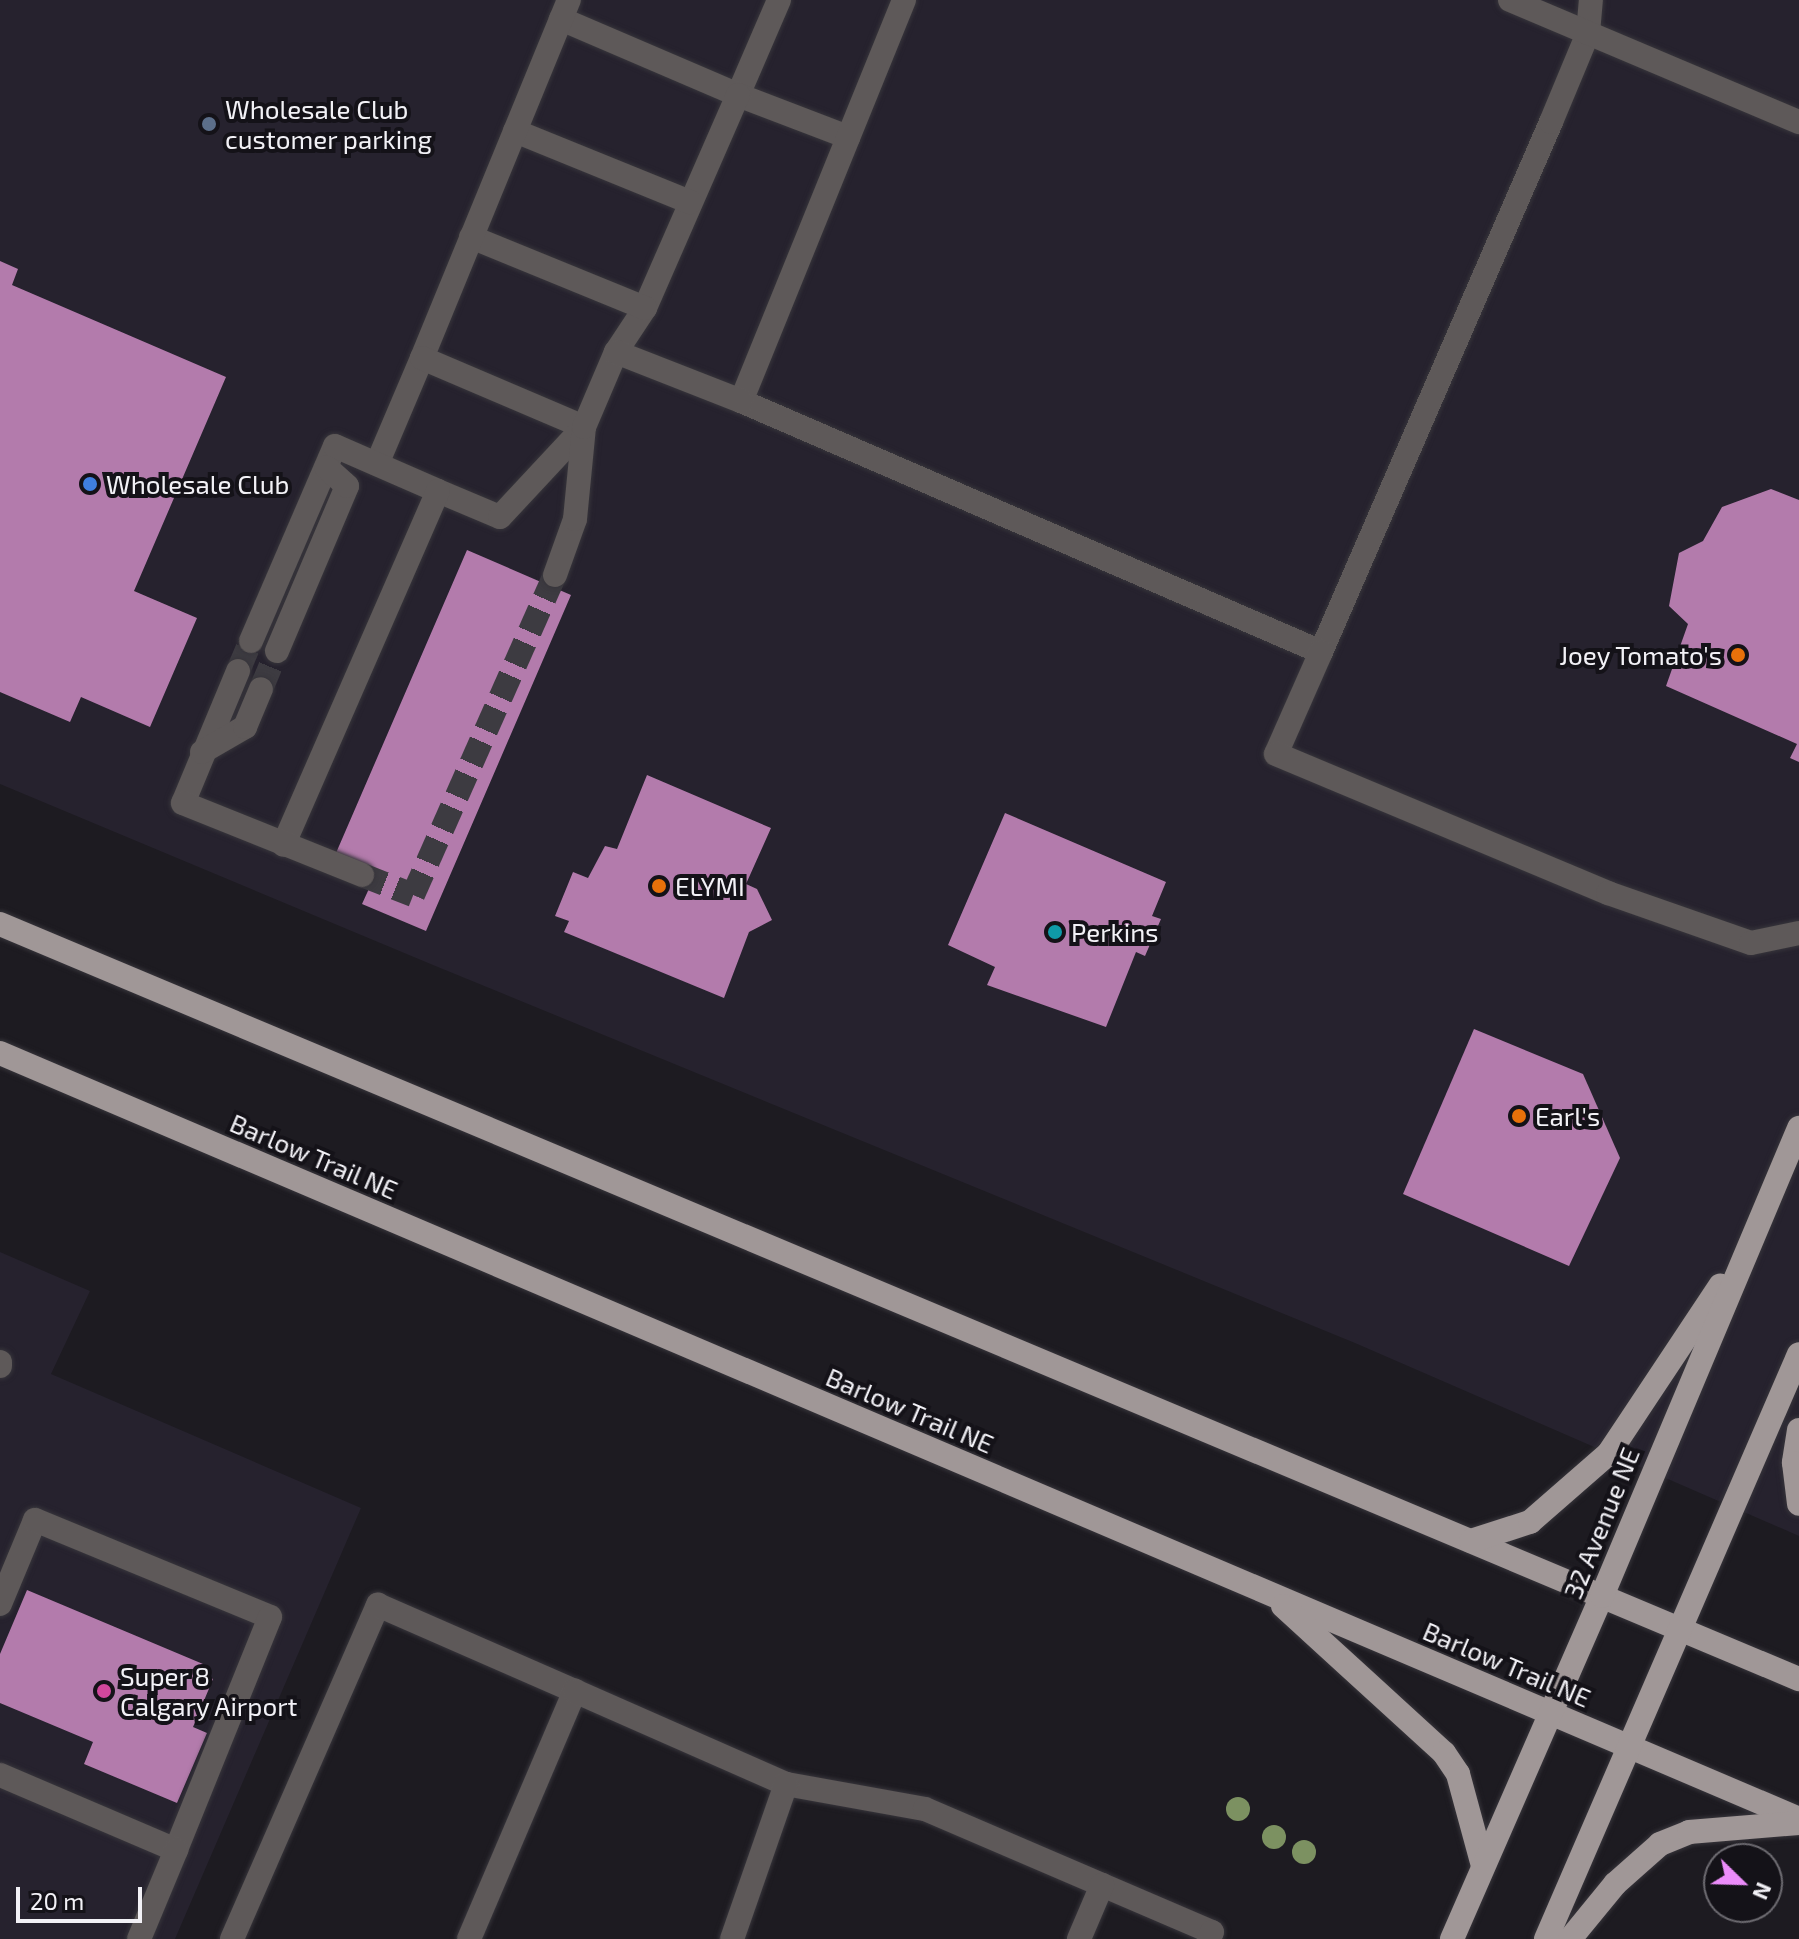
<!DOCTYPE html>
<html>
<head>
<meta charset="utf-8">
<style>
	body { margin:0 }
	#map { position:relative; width:1799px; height:1939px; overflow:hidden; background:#1d1b21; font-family:"Exo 2",sans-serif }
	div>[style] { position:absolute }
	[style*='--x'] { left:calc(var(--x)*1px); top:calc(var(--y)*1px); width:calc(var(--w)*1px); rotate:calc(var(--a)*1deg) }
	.built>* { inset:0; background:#26222e }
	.building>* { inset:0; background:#b37bac }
	.minor-tunnel>* { height:24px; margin-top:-12px; transform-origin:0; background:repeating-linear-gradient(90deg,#3d3b41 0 24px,transparent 0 36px) }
	.roads { filter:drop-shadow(0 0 2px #37353b) drop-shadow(0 0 2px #37353b) }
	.minor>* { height:24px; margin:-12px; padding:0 12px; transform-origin:12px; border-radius:12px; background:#5e5959 }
	.major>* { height:24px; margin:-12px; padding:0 12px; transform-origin:12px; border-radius:12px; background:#a09797 }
	.trees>* { width:24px; height:24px; margin:-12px; border-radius:50%; background:#7c9161 }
	.dots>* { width:22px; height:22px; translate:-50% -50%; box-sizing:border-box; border:4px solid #141218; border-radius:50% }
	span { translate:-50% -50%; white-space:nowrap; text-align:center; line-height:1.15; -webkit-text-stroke:8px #141218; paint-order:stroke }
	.poi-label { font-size:26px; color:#f2f1f6 }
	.left { translate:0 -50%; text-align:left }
	.right { translate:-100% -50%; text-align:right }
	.street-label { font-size:26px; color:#f2f1f6 }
	.north { position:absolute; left:1703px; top:1843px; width:80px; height:80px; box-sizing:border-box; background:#141218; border:2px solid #6d6b71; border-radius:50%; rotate:113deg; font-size:22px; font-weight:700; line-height:32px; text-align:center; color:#f2f1f6 }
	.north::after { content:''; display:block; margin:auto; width:28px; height:36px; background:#ec8cfa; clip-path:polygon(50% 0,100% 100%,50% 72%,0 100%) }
	.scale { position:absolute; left:16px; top:1887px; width:126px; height:36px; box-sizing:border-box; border:4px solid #f2f1f6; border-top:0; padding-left:10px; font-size:24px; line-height:28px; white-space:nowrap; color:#f2f1f6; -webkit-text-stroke:6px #141218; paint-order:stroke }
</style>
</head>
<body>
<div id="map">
	<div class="built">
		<i style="clip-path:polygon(0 0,1799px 0,1799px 1536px,1355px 1343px,433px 965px,0 784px)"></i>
		<i style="clip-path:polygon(0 1252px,90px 1291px,51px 1374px,361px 1508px,175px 1939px,0 1939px)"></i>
	</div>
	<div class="building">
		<i style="clip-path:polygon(0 261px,18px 269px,12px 285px,226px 377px,134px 591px,197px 618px,150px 727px,81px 697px,70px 722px,0 692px)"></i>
		<i style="clip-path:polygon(1771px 489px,1799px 500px,1799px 762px,1790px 758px,1797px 744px,1666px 686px,1688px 624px,1669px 606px,1679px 553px,1703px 541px,1722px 507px)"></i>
		<i style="clip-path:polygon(467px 550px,571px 595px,426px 931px,362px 904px,377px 871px,336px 853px)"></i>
		<i style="clip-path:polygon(647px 775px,771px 828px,746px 884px,757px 889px,772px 920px,749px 932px,724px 998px,564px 932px,569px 921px,555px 916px,573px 872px,588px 878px,605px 846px,617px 849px)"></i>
		<i style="clip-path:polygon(1005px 813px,1166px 882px,1152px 916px,1161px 919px,1145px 956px,1136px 952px,1106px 1027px,987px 985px,995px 967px,948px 945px)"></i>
		<i style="clip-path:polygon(1474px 1029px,1583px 1074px,1620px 1158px,1569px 1266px,1403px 1194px)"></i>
		<i style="clip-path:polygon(27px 1590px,203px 1664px,200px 1673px,213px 1679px,193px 1727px,207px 1733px,177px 1803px,84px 1764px,93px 1742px,0 1703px,0 1654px)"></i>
	</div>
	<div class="minor-tunnel">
		<i style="--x:238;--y:671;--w:33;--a:-67"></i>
		<i style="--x:261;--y:689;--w:41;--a:-67.2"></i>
		<i style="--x:362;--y:875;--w:55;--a:21.4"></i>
		<i style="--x:413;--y:895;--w:350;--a:-66.1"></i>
	</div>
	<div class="roads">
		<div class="minor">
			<i style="--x:779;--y:0;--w:103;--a:113.3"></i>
			<i style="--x:738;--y:95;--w:118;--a:20.9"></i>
			<i style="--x:904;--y:0;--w:433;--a:112.1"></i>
			<i style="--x:741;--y:401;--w:632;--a:23.4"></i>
			<i style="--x:1321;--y:652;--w:578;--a:-66.54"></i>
			<i style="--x:1551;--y:122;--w:96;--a:-67.4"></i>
			<i style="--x:1588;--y:33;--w:33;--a:-85"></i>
			<i style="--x:1510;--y:0;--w:314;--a:22.9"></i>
			<i style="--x:561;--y:19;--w:193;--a:23.2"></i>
			<i style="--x:738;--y:95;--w:232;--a:113.6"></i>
			<i style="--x:645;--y:308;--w:53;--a:123.4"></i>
			<i style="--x:515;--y:131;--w:189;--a:22.1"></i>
			<i style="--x:471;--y:237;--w:188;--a:22.2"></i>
			<i style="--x:422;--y:358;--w:387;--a:-67.7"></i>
			<i style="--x:377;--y:464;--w:115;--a:-67"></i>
			<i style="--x:422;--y:358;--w:176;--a:23.1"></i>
			<i style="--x:438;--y:491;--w:67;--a:22.8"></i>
			<i style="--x:500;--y:517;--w:123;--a:-47"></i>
			<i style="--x:555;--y:575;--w:59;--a:-70.3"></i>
			<i style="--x:575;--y:519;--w:92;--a:-84.4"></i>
			<i style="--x:584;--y:427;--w:82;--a:-66.9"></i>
			<i style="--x:616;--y:352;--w:134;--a:21.4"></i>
			<i style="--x:251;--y:641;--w:212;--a:-66.7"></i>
			<i style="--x:335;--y:446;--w:112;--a:23.6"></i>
			<i style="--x:438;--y:491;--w:386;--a:113.6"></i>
			<i style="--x:277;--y:651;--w:179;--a:-67"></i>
			<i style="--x:347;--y:486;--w:28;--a:-138"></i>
			<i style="--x:1321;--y:652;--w:111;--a:113.8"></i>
			<i style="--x:1276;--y:754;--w:360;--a:22.7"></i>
			<i style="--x:1608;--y:893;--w:151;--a:19.3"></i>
			<i style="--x:1751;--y:943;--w:49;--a:-11.8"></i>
			<i style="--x:238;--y:671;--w:143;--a:112.6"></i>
			<i style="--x:183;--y:803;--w:193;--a:21.9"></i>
			<i style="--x:202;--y:752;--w:50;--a:-30.2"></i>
			<i style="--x:245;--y:727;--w:41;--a:-67.2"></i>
			<i style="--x:0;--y:1362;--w:4;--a:90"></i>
			<i style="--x:0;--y:1604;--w:91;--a:-67.4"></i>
			<i style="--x:35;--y:1520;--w:254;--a:22.4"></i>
			<i style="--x:270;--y:1617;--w:251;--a:112"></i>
			<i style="--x:176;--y:1850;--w:191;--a:-156.9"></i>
			<i style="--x:786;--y:1784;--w:141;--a:10.2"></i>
			<i style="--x:925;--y:1809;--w:312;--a:23.2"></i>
			<i style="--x:1212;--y:1932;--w:8;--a:113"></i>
			<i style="--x:139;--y:1939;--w:96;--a:-67.4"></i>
			<i style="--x:232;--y:1939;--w:365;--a:-66.4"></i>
			<i style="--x:378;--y:1605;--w:215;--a:23.6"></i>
			<i style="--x:469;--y:1939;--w:270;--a:-66.9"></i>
			<i style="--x:575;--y:1691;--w:231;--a:23.8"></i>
			<i style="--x:786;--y:1784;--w:164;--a:109.2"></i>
			<i style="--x:1079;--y:1939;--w:59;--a:-66.9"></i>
		</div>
		<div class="major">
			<i style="--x:0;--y:924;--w:1951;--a:22.77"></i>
			<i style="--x:0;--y:1053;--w:1955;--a:23.06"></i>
			<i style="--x:1799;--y:1430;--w:33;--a:99"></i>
			<i style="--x:1794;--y:1463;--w:41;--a:83"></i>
			<i style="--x:1471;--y:1541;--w:62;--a:-17.9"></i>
			<i style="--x:1530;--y:1522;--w:105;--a:-41.1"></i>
			<i style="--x:1609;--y:1453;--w:201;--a:-56.4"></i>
			<i style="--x:1283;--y:1606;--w:218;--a:42.4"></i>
			<i style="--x:1444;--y:1753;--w:25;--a:56"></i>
			<i style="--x:1458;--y:1774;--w:95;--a:74.8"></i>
			<i style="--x:1452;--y:1939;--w:374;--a:-66.4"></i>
			<i style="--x:1602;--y:1596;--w:508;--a:-67.17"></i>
			<i style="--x:1546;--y:1939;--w:637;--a:-66.61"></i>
			<i style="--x:1570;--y:1939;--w:71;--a:-50.7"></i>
			<i style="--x:1615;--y:1884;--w:60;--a:-41.6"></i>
			<i style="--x:1660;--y:1844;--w:31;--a:-22"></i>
			<i style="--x:1689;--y:1832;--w:110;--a:-4.7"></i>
		</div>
	</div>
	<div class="trees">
		<i style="left:1238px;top:1809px"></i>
		<i style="left:1274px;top:1837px"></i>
		<i style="left:1304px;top:1852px"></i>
	</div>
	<div class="dots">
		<i style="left:209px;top:124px;background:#5c6f8a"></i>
		<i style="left:90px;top:484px;background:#3f7fe0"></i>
		<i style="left:1738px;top:655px;background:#e8710a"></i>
		<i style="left:659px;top:886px;background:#e8710a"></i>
		<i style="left:1055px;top:932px;background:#0f9aa8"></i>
		<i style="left:1519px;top:1116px;background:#e8710a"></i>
		<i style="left:104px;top:1691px;background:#d1479c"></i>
	</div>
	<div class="poi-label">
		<span class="left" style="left:225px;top:124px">Wholesale Club<br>customer parking</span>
		<span class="left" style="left:106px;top:484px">Wholesale Club</span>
		<span class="right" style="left:1722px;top:655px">Joey Tomato's</span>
		<span class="left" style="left:675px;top:886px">ELYMI</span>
		<span class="left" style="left:1071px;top:932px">Perkins</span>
		<span class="left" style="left:1535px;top:1116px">Earl's</span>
		<span class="left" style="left:120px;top:1691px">Super 8<br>Calgary Airport</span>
	</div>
	<div class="street-label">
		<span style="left:314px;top:1156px;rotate:23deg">Barlow Trail NE</span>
		<span style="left:910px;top:1410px;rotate:23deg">Barlow Trail NE</span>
		<span style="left:1601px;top:1523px;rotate:-68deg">32 Avenue NE</span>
		<span style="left:1507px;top:1664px;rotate:23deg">Barlow Trail NE</span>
	</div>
	<div class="north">N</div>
	<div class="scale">20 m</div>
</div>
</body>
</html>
